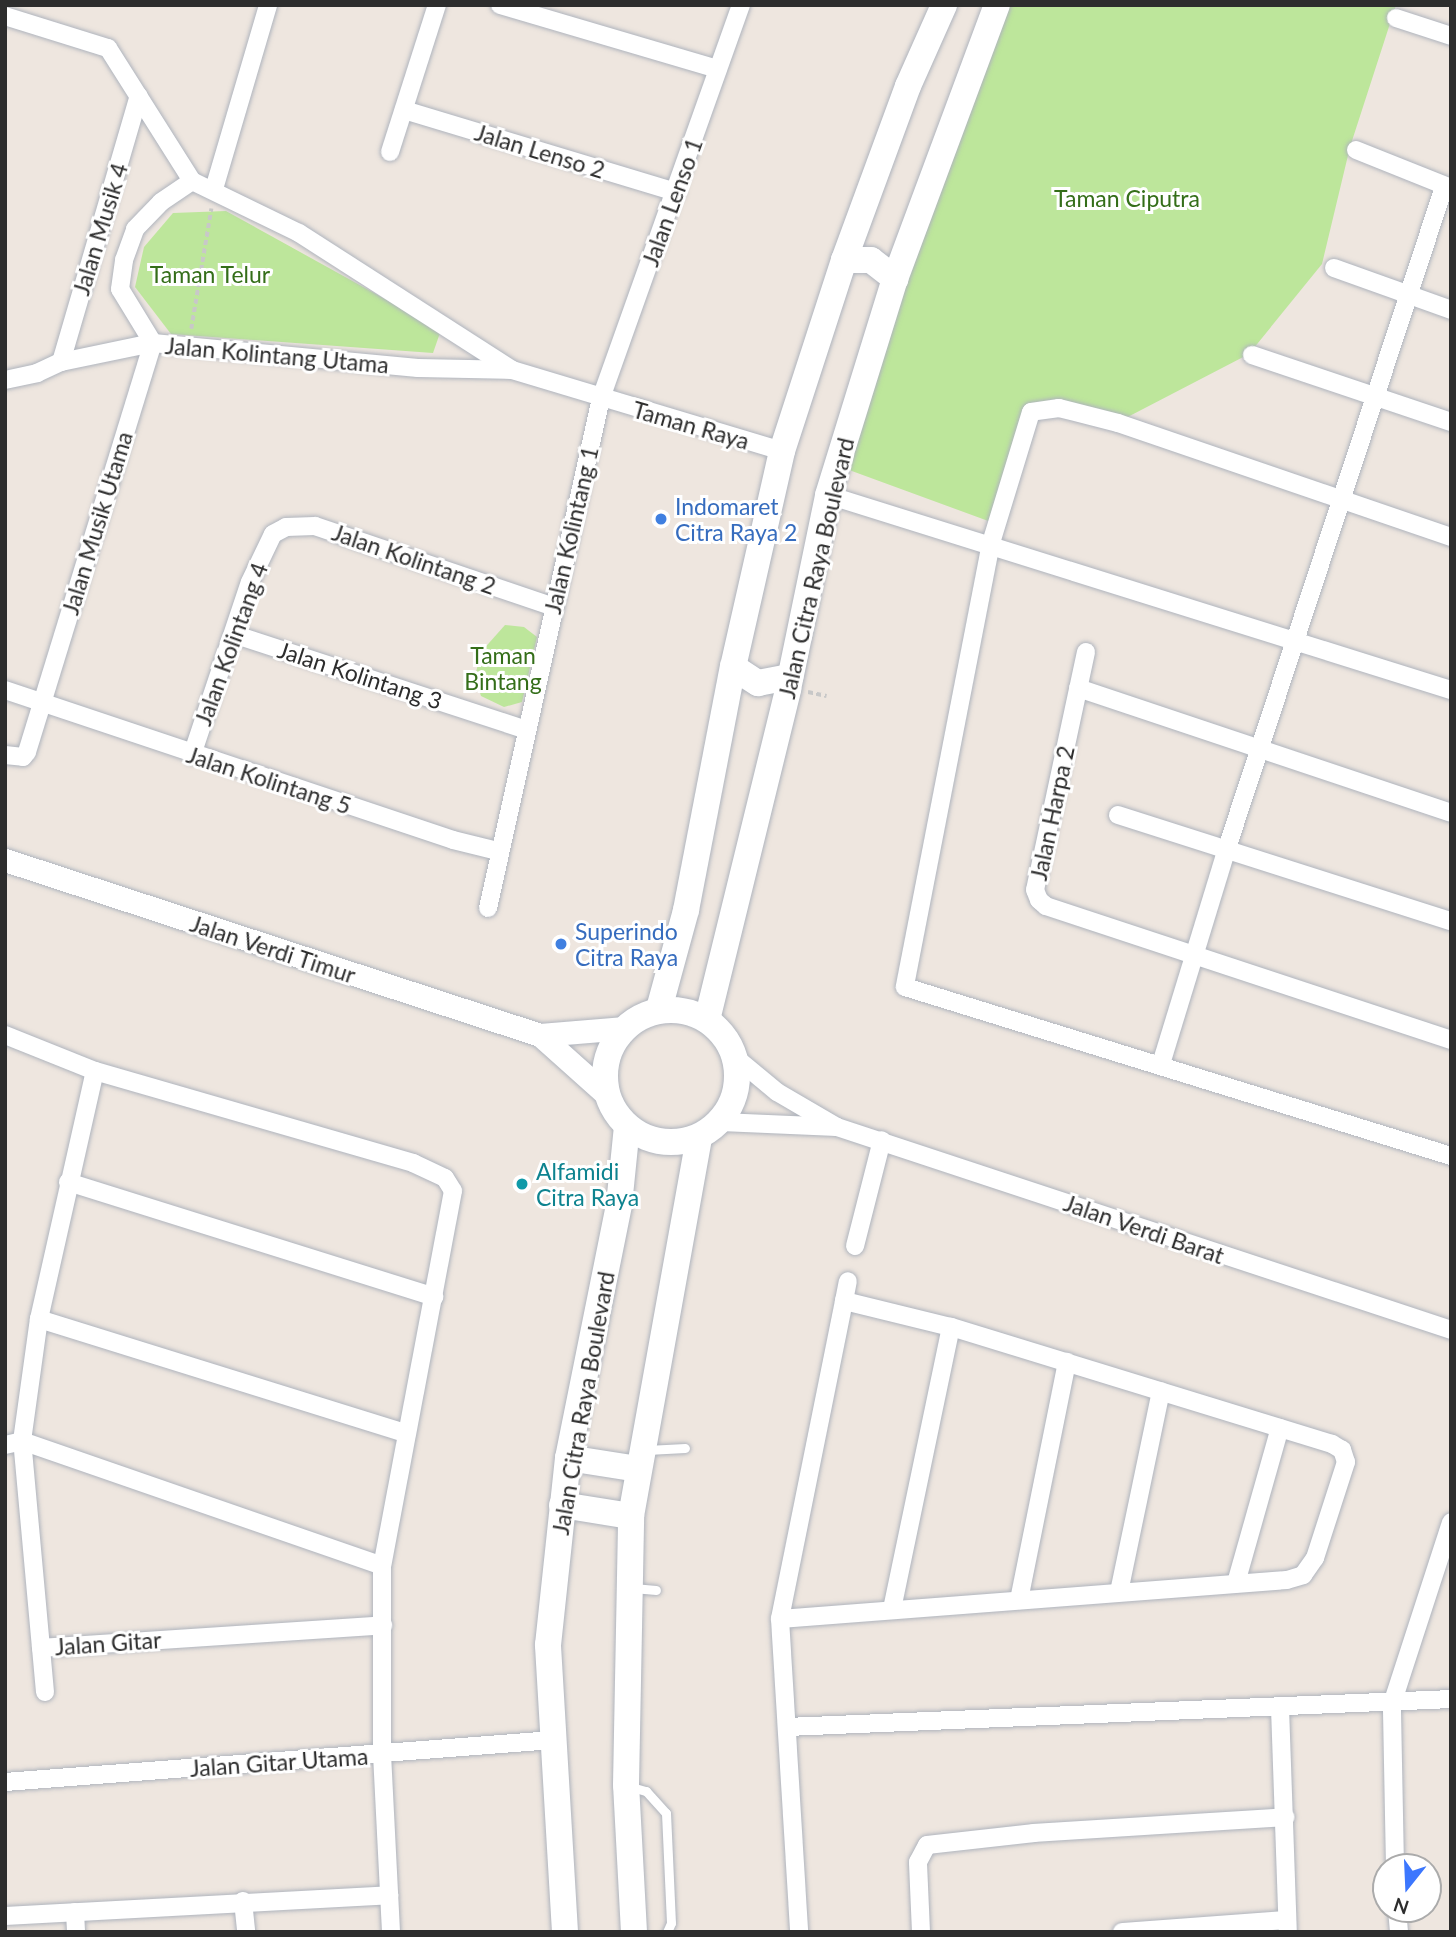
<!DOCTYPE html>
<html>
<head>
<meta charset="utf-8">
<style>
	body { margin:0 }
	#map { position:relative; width:1456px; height:1937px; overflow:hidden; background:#eee6df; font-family:Lato,sans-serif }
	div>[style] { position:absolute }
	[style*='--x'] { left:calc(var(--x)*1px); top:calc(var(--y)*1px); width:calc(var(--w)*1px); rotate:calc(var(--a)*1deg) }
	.green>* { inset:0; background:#bde69b }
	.path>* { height:3.5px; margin-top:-1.75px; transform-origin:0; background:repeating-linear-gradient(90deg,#c8c8c8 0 5px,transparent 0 8.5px) }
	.roads { filter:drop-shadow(0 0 2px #afb4bd) drop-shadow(0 0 2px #afb4bd) }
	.service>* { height:9px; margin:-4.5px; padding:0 4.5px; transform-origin:4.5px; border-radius:4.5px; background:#fff }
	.minor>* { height:18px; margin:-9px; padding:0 9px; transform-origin:9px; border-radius:9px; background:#fff }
	.tertiary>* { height:23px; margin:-11.5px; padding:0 11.5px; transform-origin:11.5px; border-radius:11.5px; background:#fff }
	.secondary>* { height:26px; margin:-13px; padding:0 13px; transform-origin:13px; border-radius:13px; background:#fff }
	.secondary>.ring { margin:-13px; padding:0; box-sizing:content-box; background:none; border:26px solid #fff; border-radius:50% }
	.dots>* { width:19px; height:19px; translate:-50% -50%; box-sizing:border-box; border:4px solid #fff; border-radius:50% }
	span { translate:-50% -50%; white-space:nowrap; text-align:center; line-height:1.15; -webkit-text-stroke:6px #fff; paint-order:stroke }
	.street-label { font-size:23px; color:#2d2d2d }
	.park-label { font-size:23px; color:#346e19 }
	.shop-label { font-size:23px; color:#366cbe }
	.left { translate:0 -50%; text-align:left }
	.culture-label { font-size:23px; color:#0d838f }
	.frame { position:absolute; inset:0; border:7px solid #2d2d2d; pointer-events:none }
	.north { position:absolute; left:1372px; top:1853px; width:70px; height:70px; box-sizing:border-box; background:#fff; border:2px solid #ababab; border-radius:50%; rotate:198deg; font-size:19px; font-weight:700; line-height:28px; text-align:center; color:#2d2d2d }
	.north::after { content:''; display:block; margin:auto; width:24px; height:32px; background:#3c77fe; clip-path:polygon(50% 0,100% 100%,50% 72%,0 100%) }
</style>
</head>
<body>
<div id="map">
	<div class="green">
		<i style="clip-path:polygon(1004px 5px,1396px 5px,1350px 147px,1322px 264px,1249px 354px,1118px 422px,1059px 408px,1027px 416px,991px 522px,830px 463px)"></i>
		<i style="clip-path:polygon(226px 211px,441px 330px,433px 353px,171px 334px,135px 287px,144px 247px,173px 213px)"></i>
		<i style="clip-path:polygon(505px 625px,524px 627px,537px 637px,522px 702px,504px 707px,481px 696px,475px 676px,481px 652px)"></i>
	</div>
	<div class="path">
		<i style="--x:191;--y:329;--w:122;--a:-80.5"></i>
		<i style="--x:808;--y:692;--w:19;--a:12"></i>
	</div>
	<div class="roads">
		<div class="service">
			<i style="--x:647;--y:1450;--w:38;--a:-3"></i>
			<i style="--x:633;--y:1588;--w:23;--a:5"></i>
			<i style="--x:628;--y:1786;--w:19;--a:16"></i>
			<i style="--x:646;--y:1791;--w:30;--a:48"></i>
			<i style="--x:666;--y:1813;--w:110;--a:87.4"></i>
			<i style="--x:671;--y:1923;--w:10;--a:114"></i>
		</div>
		<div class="minor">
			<i style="--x:500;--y:5;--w:227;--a:16.4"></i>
			<i style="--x:5;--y:16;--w:108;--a:17.3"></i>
			<i style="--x:108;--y:48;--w:157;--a:57.7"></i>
			<i style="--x:1396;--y:18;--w:58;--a:18.1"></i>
			<i style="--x:404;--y:110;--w:284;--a:16.8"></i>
			<i style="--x:1356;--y:150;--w:102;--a:21.8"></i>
			<i style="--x:390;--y:152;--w:154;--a:-72.3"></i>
			<i style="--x:214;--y:189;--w:192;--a:-73.6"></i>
			<i style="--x:1334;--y:268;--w:124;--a:19.7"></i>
			<i style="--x:153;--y:343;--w:63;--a:-121.4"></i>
			<i style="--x:120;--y:289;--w:29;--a:-82"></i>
			<i style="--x:124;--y:260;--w:33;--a:-70"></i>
			<i style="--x:135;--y:229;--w:37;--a:-46"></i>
			<i style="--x:161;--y:202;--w:37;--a:-34"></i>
			<i style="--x:192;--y:181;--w:119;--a:25.9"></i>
			<i style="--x:299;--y:233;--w:253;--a:32.7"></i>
			<i style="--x:1252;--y:355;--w:210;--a:18.6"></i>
			<i style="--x:61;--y:362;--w:277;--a:-73.7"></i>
			<i style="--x:5;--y:380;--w:33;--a:-12"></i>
			<i style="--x:37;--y:373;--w:26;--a:-25"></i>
			<i style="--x:61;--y:362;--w:94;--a:-11.7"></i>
			<i style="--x:153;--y:343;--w:266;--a:5.4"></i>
			<i style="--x:418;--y:368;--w:94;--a:1.2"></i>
			<i style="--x:512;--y:370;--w:282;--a:16.7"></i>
			<i style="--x:828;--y:495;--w:653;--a:17.38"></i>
			<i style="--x:1451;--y:537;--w:352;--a:-161.1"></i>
			<i style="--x:1118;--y:423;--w:61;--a:-165.7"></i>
			<i style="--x:1059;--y:408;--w:28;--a:172"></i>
			<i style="--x:1031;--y:412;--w:137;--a:107"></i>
			<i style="--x:991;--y:543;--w:452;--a:101"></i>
			<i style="--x:905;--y:987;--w:572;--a:17.2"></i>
			<i style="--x:233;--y:634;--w:309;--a:18.1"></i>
			<i style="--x:1086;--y:652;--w:243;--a:102.1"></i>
			<i style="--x:1035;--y:890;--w:11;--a:68"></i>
			<i style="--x:1039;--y:900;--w:9;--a:41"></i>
			<i style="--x:1046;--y:906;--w:427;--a:18.3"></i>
			<i style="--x:1078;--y:688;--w:393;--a:18.5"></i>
			<i style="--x:5;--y:690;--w:472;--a:18.5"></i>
			<i style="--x:453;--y:840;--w:46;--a:13.7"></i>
			<i style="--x:5;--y:755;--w:18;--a:6"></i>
			<i style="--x:23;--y:757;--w:6;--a:-51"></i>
			<i style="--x:27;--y:752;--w:428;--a:-72.9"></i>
			<i style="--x:192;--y:755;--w:182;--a:-71.5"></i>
			<i style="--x:250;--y:582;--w:53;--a:-64.4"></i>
			<i style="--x:273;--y:534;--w:15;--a:-28"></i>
			<i style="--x:286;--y:527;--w:29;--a:-2"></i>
			<i style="--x:315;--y:526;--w:252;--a:18.7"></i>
			<i style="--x:1118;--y:815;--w:349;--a:17.7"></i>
			<i style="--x:488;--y:908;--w:522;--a:-77.51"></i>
			<i style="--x:601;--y:398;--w:417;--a:-70.4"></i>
			<i style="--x:5;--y:1035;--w:97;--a:21.8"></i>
			<i style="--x:95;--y:1071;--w:331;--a:16.1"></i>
			<i style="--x:413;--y:1163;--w:35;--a:25"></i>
			<i style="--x:445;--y:1178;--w:15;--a:58"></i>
			<i style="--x:453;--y:1191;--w:382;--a:100.7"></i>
			<i style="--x:382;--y:1566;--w:188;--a:90"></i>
			<i style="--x:382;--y:1754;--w:178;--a:87.1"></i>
			<i style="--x:1161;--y:1064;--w:226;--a:-73"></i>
			<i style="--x:1227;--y:848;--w:696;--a:-71.83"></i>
			<i style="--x:721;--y:1122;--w:116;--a:2.5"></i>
			<i style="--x:837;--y:1127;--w:69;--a:-149.7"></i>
			<i style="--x:777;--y:1092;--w:55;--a:-140.2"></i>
			<i style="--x:837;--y:1127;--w:647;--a:18.29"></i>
			<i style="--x:68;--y:1182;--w:384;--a:17.4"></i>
			<i style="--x:855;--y:1246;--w:109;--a:-75.7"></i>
			<i style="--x:844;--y:1301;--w:20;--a:-79"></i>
			<i style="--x:39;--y:1319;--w:382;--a:17.3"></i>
			<i style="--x:5;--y:1445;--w:17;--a:-13"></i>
			<i style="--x:22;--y:1441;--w:381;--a:19.1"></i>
			<i style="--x:1236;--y:1583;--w:161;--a:-74.2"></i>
			<i style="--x:1119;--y:1592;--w:205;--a:-78.2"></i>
			<i style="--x:1019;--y:1600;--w:243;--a:-78.6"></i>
			<i style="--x:892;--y:1609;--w:288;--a:-78.2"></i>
			<i style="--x:780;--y:1619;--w:508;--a:-4.4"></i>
			<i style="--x:1287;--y:1580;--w:17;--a:-17"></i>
			<i style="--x:1303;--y:1575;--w:21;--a:-55"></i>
			<i style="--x:1315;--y:1558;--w:101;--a:-72.1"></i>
			<i style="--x:1346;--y:1462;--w:13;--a:-108"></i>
			<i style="--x:1342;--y:1450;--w:12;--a:-149"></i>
			<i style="--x:1332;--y:1444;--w:399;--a:-162.9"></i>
			<i style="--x:951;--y:1327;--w:110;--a:-166.3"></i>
			<i style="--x:844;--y:1301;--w:324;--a:101.4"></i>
			<i style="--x:780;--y:1619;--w:314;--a:86.5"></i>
			<i style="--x:41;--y:1648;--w:343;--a:-3.8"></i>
			<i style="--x:45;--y:1692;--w:252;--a:-95.2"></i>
			<i style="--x:22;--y:1441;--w:123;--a:-82.1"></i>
			<i style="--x:39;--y:1319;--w:254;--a:-77.3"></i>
			<i style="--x:1280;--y:1708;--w:224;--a:88"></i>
			<i style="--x:787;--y:1727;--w:665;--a:-2.41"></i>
			<i style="--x:5;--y:1782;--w:550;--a:-4.38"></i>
			<i style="--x:1395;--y:1867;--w:163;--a:-91.1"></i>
			<i style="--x:1392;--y:1704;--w:191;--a:-72"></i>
			<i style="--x:243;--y:1901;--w:31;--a:84"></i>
			<i style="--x:1397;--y:1909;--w:23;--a:85"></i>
			<i style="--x:75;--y:1912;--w:20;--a:87"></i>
			<i style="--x:5;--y:1916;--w:385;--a:-3.1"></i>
			<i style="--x:921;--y:1932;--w:70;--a:-92.5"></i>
			<i style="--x:918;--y:1862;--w:19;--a:-62"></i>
			<i style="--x:927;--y:1845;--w:108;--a:-6.4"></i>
			<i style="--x:1034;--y:1833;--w:252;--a:-3.6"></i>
			<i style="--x:1122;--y:1932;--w:165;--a:-4.2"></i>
		</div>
		<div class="tertiary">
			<i style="--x:5;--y:860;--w:563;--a:18.11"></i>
			<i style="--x:540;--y:1035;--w:85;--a:-4.7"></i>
			<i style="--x:540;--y:1035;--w:90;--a:41.8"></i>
		</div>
		<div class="secondary">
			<i style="--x:844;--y:260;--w:27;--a:0"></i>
			<i style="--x:871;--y:260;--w:31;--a:38"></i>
			<i style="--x:733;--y:667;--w:30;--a:33"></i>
			<i style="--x:758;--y:683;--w:33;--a:-11"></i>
			<i style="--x:659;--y:1009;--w:103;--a:-74.7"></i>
			<i style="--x:686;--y:910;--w:248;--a:-79.1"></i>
			<i style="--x:733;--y:667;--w:221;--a:-77.2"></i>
			<i style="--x:782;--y:451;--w:201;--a:-72"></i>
			<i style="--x:844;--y:260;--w:185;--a:-69.8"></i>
			<i style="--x:908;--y:86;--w:89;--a:-66"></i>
			<i class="ring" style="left:605px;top:1010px;width:106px;height:106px"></i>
			<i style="--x:707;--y:1020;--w:341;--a:-76.2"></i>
			<i style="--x:788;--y:689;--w:198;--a:-78.3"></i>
			<i style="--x:828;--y:495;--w:226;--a:-72.8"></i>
			<i style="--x:895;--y:279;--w:292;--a:-69.6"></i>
			<i style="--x:568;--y:1458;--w:71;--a:8.9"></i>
			<i style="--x:562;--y:1505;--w:70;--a:9.1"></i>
			<i style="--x:565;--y:1932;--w:288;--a:-93.4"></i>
			<i style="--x:548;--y:1645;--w:188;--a:-83.9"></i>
			<i style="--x:568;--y:1458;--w:258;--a:-78.6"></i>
			<i style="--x:619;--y:1205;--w:79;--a:-84.2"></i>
			<i style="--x:634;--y:1932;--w:147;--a:-93.1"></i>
			<i style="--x:626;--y:1785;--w:269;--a:-88.9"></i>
			<i style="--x:631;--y:1516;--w:383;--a:-79.8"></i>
		</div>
	</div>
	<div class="dots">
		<i style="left:661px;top:519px;background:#3f7fe0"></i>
		<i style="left:561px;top:944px;background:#3f7fe0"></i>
		<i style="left:522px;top:1184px;background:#0f9aa8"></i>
	</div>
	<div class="street-label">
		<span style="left:540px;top:151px;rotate:17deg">Jalan Lenso 2</span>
		<span style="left:672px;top:202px;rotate:-70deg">Jalan Lenso 1</span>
		<span style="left:100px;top:229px;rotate:-73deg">Jalan Musik 4</span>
		<span style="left:277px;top:355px;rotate:5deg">Jalan Kolintang Utama</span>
		<span style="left:691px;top:425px;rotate:16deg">Taman Raya</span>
		<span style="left:97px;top:523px;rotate:-73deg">Jalan Musik Utama</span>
		<span style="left:571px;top:530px;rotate:-77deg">Jalan Kolintang 1</span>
		<span style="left:414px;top:559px;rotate:19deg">Jalan Kolintang 2</span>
		<span style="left:816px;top:568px;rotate:-77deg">Jalan Citra Raya Boulevard</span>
		<span style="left:231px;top:644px;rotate:-70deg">Jalan Kolintang 4</span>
		<span style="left:360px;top:675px;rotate:18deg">Jalan Kolintang 3</span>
		<span style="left:269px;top:780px;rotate:18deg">Jalan Kolintang 5</span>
		<span style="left:1052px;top:813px;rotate:-78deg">Jalan Harpa 2</span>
		<span style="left:273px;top:949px;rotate:18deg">Jalan Verdi Timur</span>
		<span style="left:1144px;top:1229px;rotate:19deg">Jalan Verdi Barat</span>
		<span style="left:583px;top:1403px;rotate:-80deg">Jalan Citra Raya Boulevard</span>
		<span style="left:108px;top:1643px;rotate:-4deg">Jalan Gitar</span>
		<span style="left:279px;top:1762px;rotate:-4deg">Jalan Gitar Utama</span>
	</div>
	<div class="park-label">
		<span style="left:1127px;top:198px">Taman Ciputra</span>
		<span style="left:210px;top:274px">Taman Telur</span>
		<span style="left:503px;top:668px">Taman<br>Bintang</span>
	</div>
	<div class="shop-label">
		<span class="left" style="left:675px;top:519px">Indomaret<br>Citra Raya 2</span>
		<span class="left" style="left:575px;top:944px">Superindo<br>Citra Raya</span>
	</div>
	<div class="culture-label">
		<span class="left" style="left:536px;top:1184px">Alfamidi<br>Citra Raya</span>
	</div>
	<div class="frame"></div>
	<div class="north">N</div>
</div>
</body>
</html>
